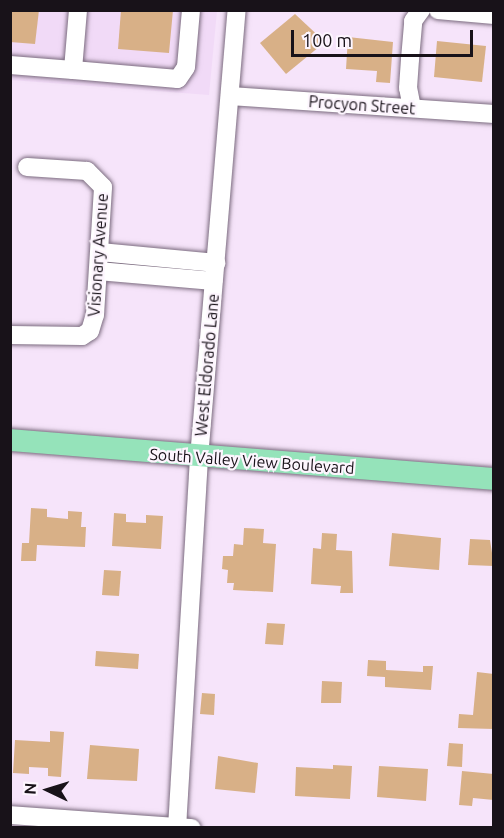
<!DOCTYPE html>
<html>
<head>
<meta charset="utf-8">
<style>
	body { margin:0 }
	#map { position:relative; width:504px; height:838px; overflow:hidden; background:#f6e4fa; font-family:Ubuntu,sans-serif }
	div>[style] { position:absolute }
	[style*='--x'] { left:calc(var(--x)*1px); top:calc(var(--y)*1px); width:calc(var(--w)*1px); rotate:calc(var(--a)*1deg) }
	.built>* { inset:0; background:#f1daf7 }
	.building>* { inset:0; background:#d8b087 }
	.roads { filter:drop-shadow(0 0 2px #7b6b7f) drop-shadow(0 0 2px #7b6b7f) }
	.minor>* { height:18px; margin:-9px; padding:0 9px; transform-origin:9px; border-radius:9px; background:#fff }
	.major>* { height:22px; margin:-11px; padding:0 11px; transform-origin:11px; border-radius:11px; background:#95e3ba }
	span { translate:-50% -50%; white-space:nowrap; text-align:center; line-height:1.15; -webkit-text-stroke:4.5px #fdf5fe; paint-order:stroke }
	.street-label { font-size:16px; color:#181219 }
	.frame { position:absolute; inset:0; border:12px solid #181219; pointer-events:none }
	.north { position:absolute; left:18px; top:760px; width:60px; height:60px; -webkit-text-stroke:4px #fdf5fe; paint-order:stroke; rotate:274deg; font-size:16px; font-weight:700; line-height:24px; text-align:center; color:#181219 }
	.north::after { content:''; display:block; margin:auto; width:21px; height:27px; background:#181219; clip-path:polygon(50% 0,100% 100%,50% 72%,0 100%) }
	.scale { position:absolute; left:291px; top:30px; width:182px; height:27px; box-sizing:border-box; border:3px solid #181219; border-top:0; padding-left:8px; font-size:18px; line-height:21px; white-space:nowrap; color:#181219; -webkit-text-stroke:4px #fdf5fe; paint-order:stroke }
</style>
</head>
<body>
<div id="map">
	<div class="built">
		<i style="clip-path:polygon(10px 11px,217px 11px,209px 95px,11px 80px)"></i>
	</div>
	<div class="building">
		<i style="clip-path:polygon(10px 10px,39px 10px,35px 44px,10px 42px)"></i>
		<i style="clip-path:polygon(121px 10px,173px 10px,169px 53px,118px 49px)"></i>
		<i style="clip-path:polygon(295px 14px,325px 42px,286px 74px,260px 43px)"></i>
		<i style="clip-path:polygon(348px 37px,393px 42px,390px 83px,376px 82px,377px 71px,346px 69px)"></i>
		<i style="clip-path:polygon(437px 41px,486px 46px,482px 82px,434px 77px)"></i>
		<i style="clip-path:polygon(31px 508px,47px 509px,47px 517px,68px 519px,68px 511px,82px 512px,81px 527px,86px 527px,85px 547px,37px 545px,36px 561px,21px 561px,22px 543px,29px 543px)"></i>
		<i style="clip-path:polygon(114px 513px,126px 514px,126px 522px,146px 523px,146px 515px,163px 516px,161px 549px,112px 546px)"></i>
		<i style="clip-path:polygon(244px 528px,264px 529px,263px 543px,276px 544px,273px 592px,233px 590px,234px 583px,227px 583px,228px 570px,222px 569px,223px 556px,233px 556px,234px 544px,243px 545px)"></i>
		<i style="clip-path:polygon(322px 533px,337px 534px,336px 550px,352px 551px,353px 593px,340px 593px,341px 586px,311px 584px,313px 548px,321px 549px)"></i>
		<i style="clip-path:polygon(392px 533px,441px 538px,439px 570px,389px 566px)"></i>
		<i style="clip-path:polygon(470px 539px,490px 540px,494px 566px,468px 565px)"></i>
		<i style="clip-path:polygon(104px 570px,121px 571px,119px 596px,102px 595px)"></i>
		<i style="clip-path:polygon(267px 623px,285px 624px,283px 645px,265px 644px)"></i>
		<i style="clip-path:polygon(96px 651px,139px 654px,138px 669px,95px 666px)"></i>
		<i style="clip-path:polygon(368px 660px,386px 661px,386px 670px,423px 672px,423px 666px,433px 666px,431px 690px,385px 687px,385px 677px,367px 676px)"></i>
		<i style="clip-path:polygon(477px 672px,494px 674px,494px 729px,458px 728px,459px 714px,473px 715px)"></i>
		<i style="clip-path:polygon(322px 681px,342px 682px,341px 703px,321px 703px)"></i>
		<i style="clip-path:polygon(202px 693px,215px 694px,214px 715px,200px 714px)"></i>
		<i style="clip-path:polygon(50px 731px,64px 732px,61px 777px,48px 776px,48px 768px,29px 767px,29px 774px,13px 773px,15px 740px,50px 742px)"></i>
		<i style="clip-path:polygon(449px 743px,463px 744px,462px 767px,447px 766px)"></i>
		<i style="clip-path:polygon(90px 745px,139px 749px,137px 781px,87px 779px)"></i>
		<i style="clip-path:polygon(218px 756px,258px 763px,255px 793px,215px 789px)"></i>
		<i style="clip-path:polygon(333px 765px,352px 766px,350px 799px,295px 796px,296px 767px,333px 769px)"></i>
		<i style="clip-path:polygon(379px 766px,428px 769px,426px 801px,377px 797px)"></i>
		<i style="clip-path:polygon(462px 771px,494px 774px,494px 800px,473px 798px,472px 806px,459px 805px)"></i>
	</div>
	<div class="roads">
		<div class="minor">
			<i style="--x:78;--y:10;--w:60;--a:94.8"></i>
			<i style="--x:73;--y:70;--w:105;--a:4.9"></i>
			<i style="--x:178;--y:79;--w:14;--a:-56"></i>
			<i style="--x:186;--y:67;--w:57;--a:-85"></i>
			<i style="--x:438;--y:10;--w:56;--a:5.1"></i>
			<i style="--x:10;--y:65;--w:63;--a:4.5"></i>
			<i style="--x:230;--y:96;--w:265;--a:3.9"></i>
			<i style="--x:412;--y:108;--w:20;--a:-101"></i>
			<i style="--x:408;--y:88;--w:29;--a:-86"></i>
			<i style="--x:410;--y:59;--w:38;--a:-85"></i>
			<i style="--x:413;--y:21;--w:14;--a:-54"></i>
			<i style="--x:100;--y:252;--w:117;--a:5.4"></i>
			<i style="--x:98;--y:271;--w:116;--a:4.9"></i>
			<i style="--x:10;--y:335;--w:72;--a:0.8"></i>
			<i style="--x:82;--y:336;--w:9;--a:-32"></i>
			<i style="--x:90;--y:331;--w:17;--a:-73"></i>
			<i style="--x:95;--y:315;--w:128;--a:-86.4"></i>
			<i style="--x:103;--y:187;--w:23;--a:-135"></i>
			<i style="--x:87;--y:171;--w:60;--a:-176.2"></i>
			<i style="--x:10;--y:815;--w:182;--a:4.1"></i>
			<i style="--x:177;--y:828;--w:371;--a:-86.6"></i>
			<i style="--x:199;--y:458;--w:450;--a:-85.2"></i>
		</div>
		<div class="major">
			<i style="--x:10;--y:440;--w:486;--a:4.6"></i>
		</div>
	</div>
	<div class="street-label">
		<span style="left:362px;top:105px;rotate:4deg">Procyon Street</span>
		<span style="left:98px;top:255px;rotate:-86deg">Visionary Avenue</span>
		<span style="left:207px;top:365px;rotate:-85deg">West Eldorado Lane</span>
		<span style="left:252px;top:461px;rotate:4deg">South Valley View Boulevard</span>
	</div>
	<div class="frame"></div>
	<div class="north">N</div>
	<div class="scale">100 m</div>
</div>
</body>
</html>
